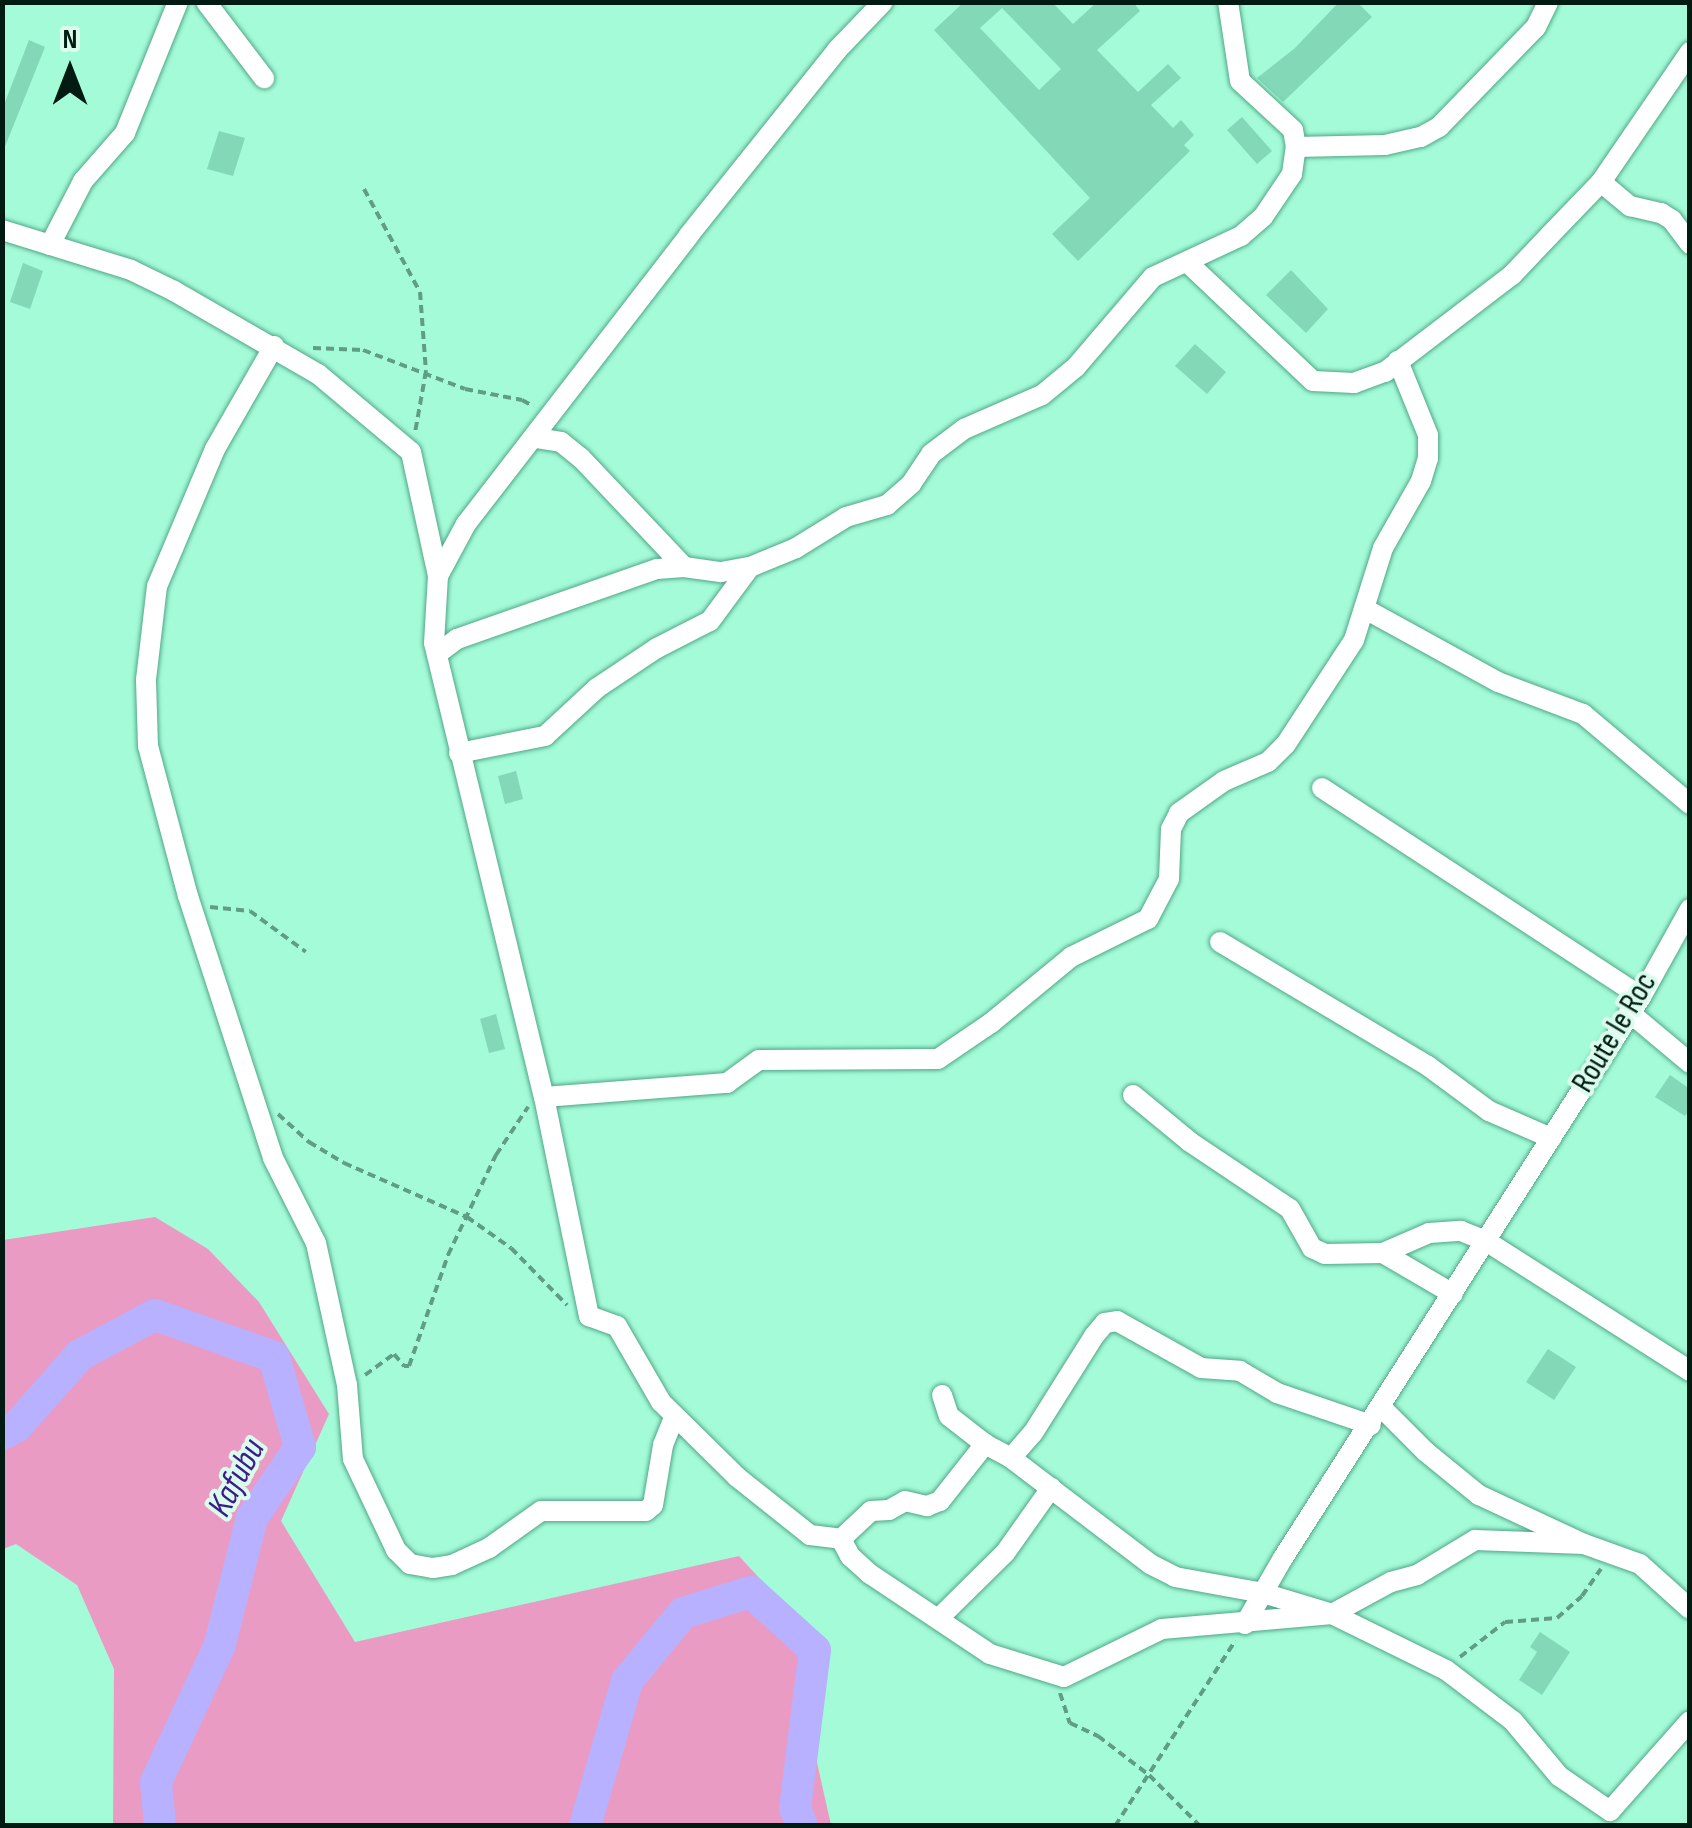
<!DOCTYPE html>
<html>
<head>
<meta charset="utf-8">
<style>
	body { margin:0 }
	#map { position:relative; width:1692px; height:1828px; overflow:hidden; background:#a4fbd8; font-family:"Sofia Sans Condensed",sans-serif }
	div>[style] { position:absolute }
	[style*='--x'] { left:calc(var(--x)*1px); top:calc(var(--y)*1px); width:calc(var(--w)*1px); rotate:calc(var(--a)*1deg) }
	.green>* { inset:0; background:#ea9bc4 }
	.river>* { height:32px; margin:-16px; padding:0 16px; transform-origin:16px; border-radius:16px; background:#b7b1ff }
	.building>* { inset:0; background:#82d8b7 }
	.path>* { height:4px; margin-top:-2px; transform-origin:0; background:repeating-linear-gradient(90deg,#609d85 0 8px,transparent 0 13px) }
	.roads { filter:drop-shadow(0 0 2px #51a788) drop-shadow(0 0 2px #51a788) }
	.minor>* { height:20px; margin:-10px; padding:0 10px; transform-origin:10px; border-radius:10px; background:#fff }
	span { translate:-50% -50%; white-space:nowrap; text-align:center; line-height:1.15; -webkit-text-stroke:8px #dbfced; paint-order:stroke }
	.street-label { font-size:32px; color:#011b12 }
	.water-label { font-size:35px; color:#3b1c8a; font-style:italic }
	.frame { position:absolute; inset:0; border:5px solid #011b12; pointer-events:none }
	.north { position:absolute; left:20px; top:20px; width:100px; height:100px; -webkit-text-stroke:8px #dbfced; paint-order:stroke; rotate:0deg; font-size:28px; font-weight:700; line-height:40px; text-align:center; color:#011b12 }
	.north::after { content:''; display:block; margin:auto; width:35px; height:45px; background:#011b12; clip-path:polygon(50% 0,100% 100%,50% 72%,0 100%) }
</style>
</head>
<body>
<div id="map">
	<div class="green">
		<i style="clip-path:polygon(155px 1217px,208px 1249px,259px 1302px,329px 1414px,281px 1521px,355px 1642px,739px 1556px,793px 1615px,805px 1709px,831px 1825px,113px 1825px,114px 1669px,77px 1585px,16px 1544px,3px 1549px,3px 1240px)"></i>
	</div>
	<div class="river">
		<i style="--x:2;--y:1434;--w:17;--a:-28"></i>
		<i style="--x:17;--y:1426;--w:95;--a:-48.4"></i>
		<i style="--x:80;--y:1355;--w:85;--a:-28.1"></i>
		<i style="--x:155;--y:1315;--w:126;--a:19.4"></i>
		<i style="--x:274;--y:1357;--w:94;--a:73.9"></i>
		<i style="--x:300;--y:1447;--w:86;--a:124.1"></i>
		<i style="--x:252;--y:1518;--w:133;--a:104.3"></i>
		<i style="--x:219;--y:1647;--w:149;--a:115"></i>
		<i style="--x:156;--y:1782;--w:44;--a:84.8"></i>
		<i style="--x:585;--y:1826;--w:151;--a:-73.8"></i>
		<i style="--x:627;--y:1681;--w:88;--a:-50.5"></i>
		<i style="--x:683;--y:1613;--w:71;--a:-17.2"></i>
		<i style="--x:751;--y:1592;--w:86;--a:42.2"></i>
		<i style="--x:815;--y:1650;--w:159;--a:97.2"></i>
		<i style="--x:795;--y:1808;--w:19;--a:69"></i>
	</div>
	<div class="building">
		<i style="clip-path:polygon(evenodd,964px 2px,1052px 2px,1073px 24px,1097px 2px,1133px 2px,1140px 11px,1097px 50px,1138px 92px,1168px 64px,1181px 78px,1151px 105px,1173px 128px,1181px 120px,1194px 135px,1184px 145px,1190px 151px,1078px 261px,1052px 234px,1090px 198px,934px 30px,964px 2px,1002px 8px,1061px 69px,1039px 90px,980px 28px,1002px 8px)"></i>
		<i style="clip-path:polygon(1339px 2px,1357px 2px,1372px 17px,1283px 102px,1257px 78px,1295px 48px)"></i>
		<i style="clip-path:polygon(29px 40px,45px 47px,2px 154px,2px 110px)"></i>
		<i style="clip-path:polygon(1242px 117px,1272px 151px,1257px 164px,1227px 130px)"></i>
		<i style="clip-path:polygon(219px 131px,245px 138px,233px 176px,207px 169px)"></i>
		<i style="clip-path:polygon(23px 263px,43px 271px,30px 309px,10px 302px)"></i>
		<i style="clip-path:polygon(1291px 270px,1328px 309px,1306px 333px,1266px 295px)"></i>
		<i style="clip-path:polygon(1195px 344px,1226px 372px,1207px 394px,1175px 366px)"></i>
		<i style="clip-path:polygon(516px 771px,523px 799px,505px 804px,498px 776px)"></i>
		<i style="clip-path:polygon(496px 1014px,505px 1049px,489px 1053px,480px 1019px)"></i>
		<i style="clip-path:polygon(1670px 1075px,1690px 1089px,1690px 1109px,1685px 1116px,1655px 1097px)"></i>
		<i style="clip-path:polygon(1548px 1349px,1576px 1367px,1554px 1400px,1526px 1382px)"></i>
		<i style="clip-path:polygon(1540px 1632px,1570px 1652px,1542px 1695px,1519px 1680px,1537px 1652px,1530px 1647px)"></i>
	</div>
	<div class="path">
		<i style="--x:364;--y:189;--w:117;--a:61.5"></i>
		<i style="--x:420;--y:292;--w:79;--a:85.7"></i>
		<i style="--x:426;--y:371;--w:63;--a:100.1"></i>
		<i style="--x:313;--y:348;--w:50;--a:2.3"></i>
		<i style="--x:363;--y:350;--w:109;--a:20.9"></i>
		<i style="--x:465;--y:389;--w:58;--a:10.9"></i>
		<i style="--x:522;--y:400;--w:13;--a:29"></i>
		<i style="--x:210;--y:907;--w:40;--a:5.7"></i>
		<i style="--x:250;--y:911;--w:69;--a:36.2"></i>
		<i style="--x:278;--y:1114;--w:42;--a:42.1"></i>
		<i style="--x:309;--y:1142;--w:41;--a:31"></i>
		<i style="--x:344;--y:1163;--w:134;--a:23.7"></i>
		<i style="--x:467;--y:1217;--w:54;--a:35.2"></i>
		<i style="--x:511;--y:1248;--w:80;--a:45.5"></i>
		<i style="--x:365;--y:1375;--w:36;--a:-36"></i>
		<i style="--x:394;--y:1354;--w:16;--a:50"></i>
		<i style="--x:404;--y:1366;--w:5;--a:0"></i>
		<i style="--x:409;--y:1366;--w:118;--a:-70.6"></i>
		<i style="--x:448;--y:1255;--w:111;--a:-64.4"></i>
		<i style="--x:496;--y:1155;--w:58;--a:-56.3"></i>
		<i style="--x:1460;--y:1657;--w:57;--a:-37.9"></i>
		<i style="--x:1505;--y:1622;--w:52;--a:-4.4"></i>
		<i style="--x:1557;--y:1618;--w:33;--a:-41"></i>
		<i style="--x:1582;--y:1596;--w:33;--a:-55"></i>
		<i style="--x:1060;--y:1693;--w:32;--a:72"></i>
		<i style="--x:1070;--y:1723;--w:31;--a:25"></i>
		<i style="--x:1098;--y:1736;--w:64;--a:37.4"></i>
		<i style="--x:1149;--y:1775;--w:72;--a:45"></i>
		<i style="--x:1115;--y:1826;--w:221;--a:-57"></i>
	</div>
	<div class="roads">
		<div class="minor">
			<i style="--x:206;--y:2;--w:96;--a:52.7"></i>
			<i style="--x:1296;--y:147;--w:89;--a:-1.3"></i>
			<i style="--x:1385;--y:145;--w:37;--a:-13"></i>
			<i style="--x:1421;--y:137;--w:21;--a:-29"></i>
			<i style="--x:1439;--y:127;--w:139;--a:-45.9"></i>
			<i style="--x:1536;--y:27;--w:28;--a:-64"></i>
			<i style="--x:1601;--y:182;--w:38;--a:40"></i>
			<i style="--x:1630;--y:206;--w:32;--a:13"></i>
			<i style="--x:1661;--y:213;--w:13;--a:32"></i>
			<i style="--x:1672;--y:220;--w:30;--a:53"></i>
			<i style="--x:2;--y:230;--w:135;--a:17.2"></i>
			<i style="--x:131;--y:270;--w:48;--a:26"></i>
			<i style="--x:174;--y:291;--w:166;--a:30"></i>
			<i style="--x:318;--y:374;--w:121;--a:40"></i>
			<i style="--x:411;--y:452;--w:127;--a:77.7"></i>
			<i style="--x:438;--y:576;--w:67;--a:93.4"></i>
			<i style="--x:434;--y:643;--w:467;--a:76.4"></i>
			<i style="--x:544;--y:1097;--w:224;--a:78.4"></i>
			<i style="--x:589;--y:1316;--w:30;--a:20"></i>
			<i style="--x:617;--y:1326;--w:88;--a:59.9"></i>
			<i style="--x:661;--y:1402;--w:107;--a:44.6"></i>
			<i style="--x:737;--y:1477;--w:93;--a:38.5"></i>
			<i style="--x:810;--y:1535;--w:31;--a:7"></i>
			<i style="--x:841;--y:1539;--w:19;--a:62"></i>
			<i style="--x:850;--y:1556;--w:27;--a:42"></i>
			<i style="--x:870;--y:1574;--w:144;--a:33.7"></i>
			<i style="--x:990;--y:1654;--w:77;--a:17.3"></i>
			<i style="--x:1064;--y:1677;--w:109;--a:-26.1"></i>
			<i style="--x:1162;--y:1629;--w:171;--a:-5"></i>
			<i style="--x:1332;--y:1614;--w:67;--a:-28.5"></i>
			<i style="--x:1391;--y:1582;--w:27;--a:-15"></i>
			<i style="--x:1417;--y:1575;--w:68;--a:-31.1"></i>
			<i style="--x:1475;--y:1540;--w:109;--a:2.1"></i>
			<i style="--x:50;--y:245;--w:72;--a:-62.7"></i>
			<i style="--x:83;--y:181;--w:64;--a:-48.8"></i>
			<i style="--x:125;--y:133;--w:141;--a:-68"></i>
			<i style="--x:1187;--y:262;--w:173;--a:43.4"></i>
			<i style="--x:1313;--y:381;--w:41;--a:2.8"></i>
			<i style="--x:1354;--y:383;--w:33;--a:-20"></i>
			<i style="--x:1385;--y:372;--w:160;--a:-37.4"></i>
			<i style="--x:1512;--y:275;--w:54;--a:-46.5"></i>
			<i style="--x:1549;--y:236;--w:75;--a:-46.1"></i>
			<i style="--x:1601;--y:182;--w:158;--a:-55.6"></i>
			<i style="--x:274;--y:346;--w:119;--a:119.8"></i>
			<i style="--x:215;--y:449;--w:149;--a:112.9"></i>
			<i style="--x:157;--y:586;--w:95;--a:96.7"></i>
			<i style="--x:146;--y:680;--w:66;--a:88.3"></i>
			<i style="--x:148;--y:746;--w:155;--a:75.1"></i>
			<i style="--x:188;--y:896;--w:275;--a:72"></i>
			<i style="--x:273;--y:1158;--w:95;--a:63.2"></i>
			<i style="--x:316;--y:1243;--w:145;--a:77.7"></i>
			<i style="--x:347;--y:1385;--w:74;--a:85.4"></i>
			<i style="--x:353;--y:1459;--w:101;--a:64.7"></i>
			<i style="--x:396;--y:1550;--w:20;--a:45"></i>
			<i style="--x:410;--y:1564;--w:23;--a:10"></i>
			<i style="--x:433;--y:1568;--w:19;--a:-9"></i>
			<i style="--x:452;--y:1565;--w:41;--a:-24.7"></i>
			<i style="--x:489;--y:1548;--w:64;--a:-35.4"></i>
			<i style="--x:541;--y:1511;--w:105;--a:0"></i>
			<i style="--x:646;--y:1511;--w:9;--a:-41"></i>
			<i style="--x:653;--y:1505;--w:61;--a:-80.5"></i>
			<i style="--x:663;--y:1445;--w:29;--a:-68"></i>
			<i style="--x:537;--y:438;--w:24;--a:9"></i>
			<i style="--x:561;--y:442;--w:26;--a:39"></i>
			<i style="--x:581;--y:458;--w:150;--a:46.6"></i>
			<i style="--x:438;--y:576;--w:59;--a:-61.7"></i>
			<i style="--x:466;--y:524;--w:365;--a:-52.3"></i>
			<i style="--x:689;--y:235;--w:237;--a:-51.3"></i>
			<i style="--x:837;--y:50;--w:66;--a:-46.2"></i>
			<i style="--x:1367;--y:610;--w:149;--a:28.8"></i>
			<i style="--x:1498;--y:682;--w:91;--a:20.6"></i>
			<i style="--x:1583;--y:714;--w:140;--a:40.1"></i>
			<i style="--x:437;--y:654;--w:25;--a:-37"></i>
			<i style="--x:457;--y:639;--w:212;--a:-19.3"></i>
			<i style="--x:657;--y:569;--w:27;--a:-4"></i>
			<i style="--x:684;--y:567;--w:37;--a:8"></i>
			<i style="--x:721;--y:572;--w:29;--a:-10"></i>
			<i style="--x:750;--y:567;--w:50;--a:-22.4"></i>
			<i style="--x:796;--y:548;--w:59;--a:-31.8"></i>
			<i style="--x:846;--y:517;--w:43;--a:-16.3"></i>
			<i style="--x:887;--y:505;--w:32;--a:-41"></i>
			<i style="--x:911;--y:484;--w:36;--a:-56"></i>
			<i style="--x:931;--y:454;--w:41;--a:-37.1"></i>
			<i style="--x:964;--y:429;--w:85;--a:-23.6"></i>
			<i style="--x:1042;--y:395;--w:44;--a:-39.5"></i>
			<i style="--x:1076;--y:367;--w:118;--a:-49.5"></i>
			<i style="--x:1153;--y:277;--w:97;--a:-25"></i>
			<i style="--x:1241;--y:236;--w:29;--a:-41"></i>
			<i style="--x:1263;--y:217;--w:52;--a:-56"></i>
			<i style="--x:1292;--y:174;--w:27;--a:-82"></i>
			<i style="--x:1296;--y:147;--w:17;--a:-100"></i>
			<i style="--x:1293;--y:130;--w:72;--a:-137.2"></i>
			<i style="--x:1240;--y:81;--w:80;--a:-98.6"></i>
			<i style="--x:459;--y:753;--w:88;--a:-11.2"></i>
			<i style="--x:545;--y:736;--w:71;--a:-42.7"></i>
			<i style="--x:597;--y:688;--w:72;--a:-33.7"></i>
			<i style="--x:657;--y:648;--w:59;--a:-27"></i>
			<i style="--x:710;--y:621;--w:67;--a:-53.5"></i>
			<i style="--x:1322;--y:788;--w:381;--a:33.2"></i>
			<i style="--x:1220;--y:942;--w:242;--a:30.8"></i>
			<i style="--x:1428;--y:1066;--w:76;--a:36.4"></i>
			<i style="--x:1489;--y:1111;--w:68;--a:23.5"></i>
			<i style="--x:1629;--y:1012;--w:80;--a:39.9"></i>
			<i style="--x:1133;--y:1095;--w:74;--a:39.5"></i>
			<i style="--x:1190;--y:1142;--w:120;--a:33.8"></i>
			<i style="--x:1290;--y:1209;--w:45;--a:60.6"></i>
			<i style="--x:1312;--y:1248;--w:14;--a:25"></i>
			<i style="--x:1325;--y:1254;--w:58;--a:-1"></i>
			<i style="--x:1383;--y:1253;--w:50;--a:-23.5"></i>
			<i style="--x:1429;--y:1233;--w:32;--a:-4"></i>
			<i style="--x:1461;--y:1231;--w:27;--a:22"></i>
			<i style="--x:1486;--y:1241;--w:242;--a:32.5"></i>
			<i style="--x:544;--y:1097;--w:184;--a:-4.4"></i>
			<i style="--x:727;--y:1083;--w:39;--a:-36"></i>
			<i style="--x:759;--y:1060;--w:179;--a:-0.3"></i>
			<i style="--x:938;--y:1059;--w:64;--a:-34.2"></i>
			<i style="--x:991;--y:1023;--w:104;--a:-39.5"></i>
			<i style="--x:1071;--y:957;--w:86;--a:-26.3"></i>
			<i style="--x:1148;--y:919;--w:45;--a:-62.3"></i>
			<i style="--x:1169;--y:879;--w:50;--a:-87.7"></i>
			<i style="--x:1171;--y:829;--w:18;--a:-63"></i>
			<i style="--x:1179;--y:813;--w:55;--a:-35.4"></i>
			<i style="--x:1224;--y:781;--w:48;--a:-23.4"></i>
			<i style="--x:1268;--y:762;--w:25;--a:-45"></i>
			<i style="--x:1286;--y:744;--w:124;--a:-56.8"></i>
			<i style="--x:1354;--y:640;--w:96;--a:-72.5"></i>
			<i style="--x:1383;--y:548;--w:77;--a:-60.4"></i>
			<i style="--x:1421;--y:481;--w:24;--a:-73"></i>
			<i style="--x:1428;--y:458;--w:23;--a:-90"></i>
			<i style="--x:1428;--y:435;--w:80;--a:-112.1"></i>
			<i style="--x:1383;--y:1253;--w:81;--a:30.4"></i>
			<i style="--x:942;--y:1395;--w:22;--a:72"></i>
			<i style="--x:949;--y:1416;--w:46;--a:37.9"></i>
			<i style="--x:1382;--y:1408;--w:62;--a:45"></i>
			<i style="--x:1426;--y:1452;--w:68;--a:39.1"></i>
			<i style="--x:1479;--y:1495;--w:116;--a:25"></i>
			<i style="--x:1584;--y:1544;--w:59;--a:19.7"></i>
			<i style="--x:1640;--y:1564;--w:67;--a:42"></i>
			<i style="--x:1011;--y:1458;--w:33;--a:-49"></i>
			<i style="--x:1033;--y:1433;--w:115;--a:-57.8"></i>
			<i style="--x:1094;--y:1336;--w:17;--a:-50"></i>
			<i style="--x:1105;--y:1323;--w:12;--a:-9"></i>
			<i style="--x:1117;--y:1321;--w:96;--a:29.2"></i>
			<i style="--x:1201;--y:1368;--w:39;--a:4"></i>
			<i style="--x:1240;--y:1371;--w:43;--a:30.7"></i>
			<i style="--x:1277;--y:1393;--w:99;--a:18.8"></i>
			<i style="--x:841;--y:1539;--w:41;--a:-43"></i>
			<i style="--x:871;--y:1511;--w:18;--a:-3"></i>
			<i style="--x:889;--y:1510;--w:18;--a:-29"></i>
			<i style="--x:905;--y:1501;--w:23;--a:13"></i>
			<i style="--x:927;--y:1506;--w:14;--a:-21"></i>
			<i style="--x:940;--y:1501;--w:73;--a:-51.7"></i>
			<i style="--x:985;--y:1444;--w:30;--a:28"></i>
			<i style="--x:1011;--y:1458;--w:175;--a:37.3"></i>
			<i style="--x:1150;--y:1564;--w:28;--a:27"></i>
			<i style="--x:1175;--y:1577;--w:89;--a:10.3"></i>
			<i style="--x:1263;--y:1593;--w:72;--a:16.9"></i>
			<i style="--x:1332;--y:1614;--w:127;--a:26.2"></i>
			<i style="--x:1446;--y:1670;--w:84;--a:37.3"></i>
			<i style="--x:1513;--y:1721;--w:72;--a:50.1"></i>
			<i style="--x:1559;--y:1776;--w:62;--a:34.5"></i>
			<i style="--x:1610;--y:1811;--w:120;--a:-48.4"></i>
			<i style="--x:940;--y:1617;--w:91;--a:-44.6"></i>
			<i style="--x:1005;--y:1553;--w:80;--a:-54.7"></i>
			<i style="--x:1245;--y:1624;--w:76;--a:-60.1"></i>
			<i style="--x:1283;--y:1558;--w:665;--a:-57.46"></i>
			<i style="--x:1641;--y:997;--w:101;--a:-60.9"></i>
		</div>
	</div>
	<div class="street-label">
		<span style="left:1615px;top:1033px;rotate:-59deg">Route le Roc</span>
	</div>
	<div class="water-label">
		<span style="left:237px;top:1478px;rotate:-62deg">Kafubu</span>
	</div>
	<div class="frame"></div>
	<div class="north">N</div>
</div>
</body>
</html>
